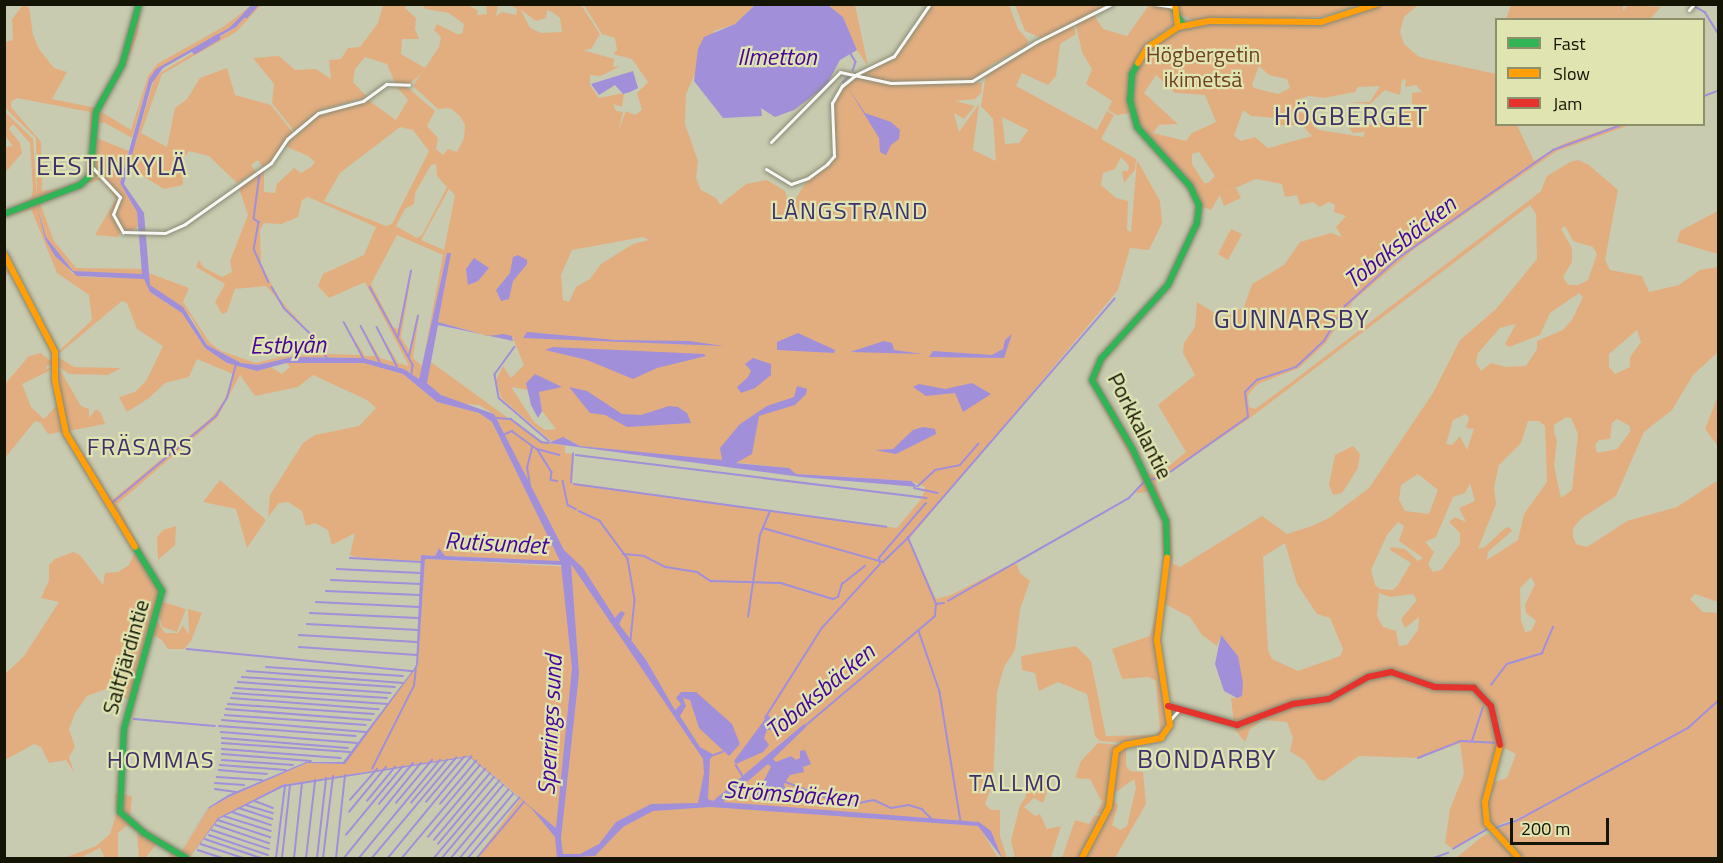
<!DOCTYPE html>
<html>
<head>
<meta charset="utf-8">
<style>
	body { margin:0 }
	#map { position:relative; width:1723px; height:863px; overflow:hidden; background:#c9cbb0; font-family:"Titillium Web",sans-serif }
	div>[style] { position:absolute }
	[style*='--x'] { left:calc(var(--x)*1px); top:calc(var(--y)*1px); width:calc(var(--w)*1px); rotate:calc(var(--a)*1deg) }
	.green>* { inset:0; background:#e2ae80 }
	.water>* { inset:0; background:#a18fd9 }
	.stream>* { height:1.5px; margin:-0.75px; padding:0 0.75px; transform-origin:0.75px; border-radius:0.75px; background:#a18fd9 }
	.river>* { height:6px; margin:-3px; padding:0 3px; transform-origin:3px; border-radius:3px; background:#a18fd9 }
	.roads { filter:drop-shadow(0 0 2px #858671) drop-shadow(0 0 2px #858671) }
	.street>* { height:3px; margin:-1.5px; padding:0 1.5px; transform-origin:1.5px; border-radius:1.5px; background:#f7f7f3 }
	.fast>* { height:6px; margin:-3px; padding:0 3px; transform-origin:3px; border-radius:3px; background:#30b455 }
	.slow>* { height:6px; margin:-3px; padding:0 3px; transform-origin:3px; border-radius:3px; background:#ff9f0a }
	.jam>* { height:6px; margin:-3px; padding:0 3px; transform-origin:3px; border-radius:3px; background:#e5322d }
	span { translate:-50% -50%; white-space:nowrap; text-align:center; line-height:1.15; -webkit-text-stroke:4.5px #dfe4b1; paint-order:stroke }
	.park-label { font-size:22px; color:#724324 }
	.street-label { font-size:22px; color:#131403 }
	.water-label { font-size:24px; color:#48059b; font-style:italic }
	.neighbourhood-label { font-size:24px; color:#3f306c; letter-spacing:1.5px }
	.quarter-label { font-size:26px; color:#3f306c; letter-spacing:1.5px }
	.frame { position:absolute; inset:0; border:6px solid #131403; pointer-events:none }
	.legend { position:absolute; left:1495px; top:18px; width:210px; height:108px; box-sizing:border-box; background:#dfe4b1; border:2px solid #8d916b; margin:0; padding:8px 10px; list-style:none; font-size:18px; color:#131403 }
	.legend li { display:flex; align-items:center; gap:12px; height:30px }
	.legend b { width:30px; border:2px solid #8d916b }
	.scale { position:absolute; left:1510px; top:818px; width:99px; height:27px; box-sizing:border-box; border:3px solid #131403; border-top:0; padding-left:8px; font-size:18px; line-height:21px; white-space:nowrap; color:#131403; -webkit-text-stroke:4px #dfe4b1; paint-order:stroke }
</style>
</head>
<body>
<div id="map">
	<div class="green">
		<i style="clip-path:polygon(evenodd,23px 5px,29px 7px,33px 35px,39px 49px,54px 68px,67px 72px,52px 99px,96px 108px,89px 174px,81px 183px,5px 213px,31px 198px,33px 190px,30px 143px,13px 124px,9px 129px,20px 143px,22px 153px,5px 173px,5px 147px,13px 146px,5px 136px,4px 111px,33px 139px,37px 199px,36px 138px,5px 108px,5px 42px,13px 40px,12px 19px,23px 5px,17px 98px,90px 112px,89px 169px,83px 179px,59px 189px,42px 191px,41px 142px,11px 107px,11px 102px,17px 98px)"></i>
		<i style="clip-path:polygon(141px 5px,138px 33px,127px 63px,100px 111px,131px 130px,148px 76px,157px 64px,223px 27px,252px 5px,229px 28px,160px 68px,149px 79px,132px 138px,105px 123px,95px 123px,96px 116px,129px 51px)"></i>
		<i style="clip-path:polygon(256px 5px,261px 5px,236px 32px,162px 74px,141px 133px,167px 147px,175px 108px,187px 99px,200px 78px,227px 68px,235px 95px,271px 105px,293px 133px,271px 163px,263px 168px,258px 160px,251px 165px,256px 172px,237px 183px,209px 156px,189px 151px,182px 160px,183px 185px,164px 189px,128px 167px,155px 76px,236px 27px)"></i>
		<i style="clip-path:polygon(383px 5px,407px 5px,405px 8px,416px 18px,415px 29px,419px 39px,402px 39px,401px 54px,425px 68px,420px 75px,409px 84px,395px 83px,387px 64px,365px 57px,355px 69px,353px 82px,367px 97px,321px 110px,294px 131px,272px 103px,274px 84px,253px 58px,279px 56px,295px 70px,316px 69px,331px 79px,329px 60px,341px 59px,348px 48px,360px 47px,378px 23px)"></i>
		<i style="clip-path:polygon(evenodd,422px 5px,468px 5px,478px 11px,477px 15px,487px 14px,486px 6px,498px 5px,496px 16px,502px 12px,516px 15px,517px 9px,510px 5px,581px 5px,600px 34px,591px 49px,583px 50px,614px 59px,613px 67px,620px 66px,601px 76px,590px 75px,590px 85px,599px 98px,624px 93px,622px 107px,613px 104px,616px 111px,623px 112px,618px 131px,626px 111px,635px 115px,642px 110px,637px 93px,648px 82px,632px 59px,613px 54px,617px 50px,615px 38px,602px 34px,584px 5px,755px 5px,735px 24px,714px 31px,686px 94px,685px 124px,698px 161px,696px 178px,701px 190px,716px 198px,720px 205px,746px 184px,767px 180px,785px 191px,790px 207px,805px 184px,836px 157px,833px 108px,841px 91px,856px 75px,897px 55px,932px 5px,1009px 5px,1018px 29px,1028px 40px,1027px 46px,991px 65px,978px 78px,960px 82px,982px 83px,981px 93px,975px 99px,955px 101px,975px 106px,964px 119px,954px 113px,959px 132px,979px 104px,973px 150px,996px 161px,993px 119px,981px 106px,986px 74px,1036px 43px,1072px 25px,1074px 28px,1076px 34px,1060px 44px,1056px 76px,1048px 85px,1022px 73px,1016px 86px,1097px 130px,1107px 111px,1114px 115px,1101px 139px,1136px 159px,1135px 170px,1124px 183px,1122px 171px,1128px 171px,1129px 166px,1121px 157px,1115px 169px,1103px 173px,1101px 185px,1116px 198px,1128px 201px,1127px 230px,1131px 232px,1137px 160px,1160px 201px,1162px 223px,1149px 250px,1130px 248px,1118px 290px,909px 539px,936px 599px,951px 595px,1016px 562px,1020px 573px,1030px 581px,1020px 609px,1015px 650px,1004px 667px,997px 692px,993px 782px,985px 804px,991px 810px,1000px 810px,1000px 836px,1007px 858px,1002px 858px,979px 822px,926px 819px,979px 826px,998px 858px,476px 858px,521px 798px,469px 756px,282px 785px,218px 818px,189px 858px,180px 854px,208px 809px,229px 797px,307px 763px,343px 764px,418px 665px,425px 559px,570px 567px,494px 414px,479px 405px,463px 404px,441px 395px,426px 382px,431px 362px,541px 442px,565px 446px,565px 453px,573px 454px,571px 483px,897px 528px,922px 498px,925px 487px,911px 481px,796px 474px,788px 468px,580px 446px,566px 438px,551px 441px,501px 398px,496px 380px,503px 366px,511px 378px,524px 365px,512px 336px,488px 336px,438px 322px,450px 253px,447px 253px,419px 379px,404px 369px,363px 358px,292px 357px,258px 365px,241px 363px,207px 345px,191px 317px,150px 285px,146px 272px,189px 288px,183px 302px,210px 343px,221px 351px,256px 363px,280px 357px,323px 354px,322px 348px,266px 286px,235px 289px,227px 312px,222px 314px,215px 302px,225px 284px,196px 267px,199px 260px,203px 267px,222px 277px,232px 272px,230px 261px,248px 215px,238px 185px,264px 169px,264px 192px,275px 193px,277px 184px,294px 168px,301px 173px,311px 167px,315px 162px,308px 156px,285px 146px,319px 115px,368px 100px,396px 120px,408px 100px,396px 86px,406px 86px,435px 111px,427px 126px,438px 138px,436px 149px,443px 155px,448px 149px,457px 152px,464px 138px,465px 125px,460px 116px,450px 108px,438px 109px,413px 86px,439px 47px,441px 37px,434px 30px,437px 24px,457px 34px,462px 34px,464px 24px,449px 13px,426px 9px,422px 5px,521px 10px,536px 21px,546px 18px,547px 10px,552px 12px,560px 18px,562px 32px,541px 33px,530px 28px,521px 10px,422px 5px,1002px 117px,1028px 130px,1019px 143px,1005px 144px,1002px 117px,422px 5px,400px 127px,413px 130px,429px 151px,392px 224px,386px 226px,324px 201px,340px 173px,400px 127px,422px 5px,436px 164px,437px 176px,447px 187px,422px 235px,417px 238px,396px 226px,405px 209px,414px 204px,415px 193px,431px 165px,436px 164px,422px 5px,449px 189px,455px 195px,444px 250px,421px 240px,449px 189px,422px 5px,308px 197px,376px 227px,364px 255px,323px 274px,318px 286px,329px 298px,365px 282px,409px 366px,398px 363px,377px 327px,394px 362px,380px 358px,360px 324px,375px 356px,365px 356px,343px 321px,361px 355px,328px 354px,278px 297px,261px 264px,260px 230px,264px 223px,281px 224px,298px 217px,302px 200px,308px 197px,422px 5px,397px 235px,443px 255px,422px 366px,413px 358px,419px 315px,410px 352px,401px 337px,412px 270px,398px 329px,393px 327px,371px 284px,397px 235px,422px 5px,643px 237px,649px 240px,633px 244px,601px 264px,590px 279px,576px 287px,569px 302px,563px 300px,561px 275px,572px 250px,643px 237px,422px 5px,555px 384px,561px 388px,549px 387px,539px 392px,542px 411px,556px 429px,545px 430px,534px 422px,511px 387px,529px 390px,555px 384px)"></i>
		<i style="clip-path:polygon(828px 5px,855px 5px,868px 66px,857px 50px,843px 17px)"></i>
		<i style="clip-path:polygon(1015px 5px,1109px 5px,1041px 38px,1025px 31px)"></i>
		<i style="clip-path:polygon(1149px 5px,1171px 9px,1173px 25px,1153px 38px,1139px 55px,1130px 76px,1129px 113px,1117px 115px,1108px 110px,1112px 101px,1086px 84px,1092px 69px,1082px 52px,1076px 25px,1094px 15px,1103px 29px,1127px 36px)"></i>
		<i style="clip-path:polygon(1179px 5px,1179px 4px,1361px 5px,1321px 17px,1192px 20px,1179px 13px)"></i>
		<i style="clip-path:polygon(evenodd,1382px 5px,1418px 5px,1404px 17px,1400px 32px,1404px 44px,1419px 57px,1496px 74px,1496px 124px,1517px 125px,1534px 161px,1563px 144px,1617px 125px,1630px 125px,1557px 151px,1414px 249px,1353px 301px,1326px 343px,1299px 368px,1258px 384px,1248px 395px,1249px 407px,1255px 409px,1297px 378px,1531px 199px,1541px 191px,1547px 176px,1570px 162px,1578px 160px,1589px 165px,1618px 190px,1605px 260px,1610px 270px,1642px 276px,1649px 292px,1679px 285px,1700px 270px,1718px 267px,1718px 352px,1693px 375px,1672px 410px,1644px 432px,1616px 496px,1582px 518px,1573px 528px,1573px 537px,1576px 544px,1587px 547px,1627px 521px,1677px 507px,1718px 480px,1718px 602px,1695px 594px,1690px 599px,1703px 612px,1718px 613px,1718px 858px,1525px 858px,1494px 831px,1554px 802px,1518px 818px,1492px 827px,1489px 824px,1486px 804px,1492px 783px,1507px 778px,1516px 754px,1502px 747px,1501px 724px,1482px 691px,1474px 686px,1436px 685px,1393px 670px,1383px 672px,1330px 697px,1290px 703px,1253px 720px,1234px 724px,1231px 698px,1237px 698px,1221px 635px,1217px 646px,1202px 635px,1190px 617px,1165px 604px,1170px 569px,1168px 521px,1128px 437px,1095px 383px,1094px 378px,1100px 363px,1135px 325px,1104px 360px,1097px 383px,1127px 431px,1147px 473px,1154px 475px,1164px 470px,1186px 452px,1158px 405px,1195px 375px,1183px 353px,1184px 343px,1195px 327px,1197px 302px,1223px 318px,1244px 307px,1252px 284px,1284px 265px,1300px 242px,1331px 233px,1342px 237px,1336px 227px,1346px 216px,1334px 212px,1335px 205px,1329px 202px,1320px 207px,1313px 202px,1300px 205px,1297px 195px,1285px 197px,1282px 184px,1256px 179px,1221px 194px,1236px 188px,1241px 198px,1224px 206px,1220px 195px,1211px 210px,1201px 206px,1194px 187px,1138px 123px,1131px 94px,1138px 65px,1155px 42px,1186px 27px,1219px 22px,1314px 25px,1382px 5px,1259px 66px,1269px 75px,1287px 79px,1290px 88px,1278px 94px,1254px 88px,1252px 85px,1259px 66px,1382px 5px,1156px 75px,1175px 93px,1205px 95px,1216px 122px,1192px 133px,1186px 141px,1153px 133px,1159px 125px,1178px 124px,1144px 93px,1156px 75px,1382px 5px,1402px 79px,1406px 80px,1405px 87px,1416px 85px,1422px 92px,1412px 93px,1412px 109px,1396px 113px,1385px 122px,1349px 128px,1353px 133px,1365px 132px,1363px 137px,1319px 130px,1314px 127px,1315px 120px,1330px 122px,1296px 111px,1299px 99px,1309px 96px,1324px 98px,1355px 92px,1358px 87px,1380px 86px,1370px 102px,1348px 102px,1370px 104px,1385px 90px,1400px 95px,1402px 79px,1382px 5px,1243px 110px,1251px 116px,1274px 118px,1279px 125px,1302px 125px,1312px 136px,1268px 148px,1255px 137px,1241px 141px,1234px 136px,1243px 110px,1382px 5px,1199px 152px,1215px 176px,1208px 183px,1204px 183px,1192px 164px,1192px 154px,1199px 152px,1382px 5px,1530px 205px,1536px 214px,1537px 259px,1496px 309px,1460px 340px,1433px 393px,1369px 488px,1329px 518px,1312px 526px,1287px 534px,1262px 516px,1180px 567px,1173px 564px,1171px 523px,1155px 482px,1246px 421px,1530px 205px,1382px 5px,1565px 226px,1573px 241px,1593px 247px,1597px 254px,1588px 280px,1578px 285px,1568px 285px,1563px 277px,1572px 262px,1572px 248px,1561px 229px,1565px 226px,1382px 5px,1579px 293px,1583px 297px,1572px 320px,1563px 330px,1537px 341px,1537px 349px,1526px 366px,1506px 367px,1491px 363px,1481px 371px,1476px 363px,1478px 353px,1500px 328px,1516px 324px,1505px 344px,1509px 347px,1540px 335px,1550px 313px,1579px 293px,1382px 5px,1637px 330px,1641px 342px,1630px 357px,1630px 367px,1615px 374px,1609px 367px,1609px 354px,1637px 330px,1382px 5px,1466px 414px,1469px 418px,1466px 428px,1474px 429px,1467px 450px,1460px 436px,1452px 445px,1446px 444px,1453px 420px,1466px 414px,1382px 5px,1566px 417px,1571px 418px,1578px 434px,1572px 490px,1561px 498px,1554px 466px,1557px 440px,1554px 433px,1554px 425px,1566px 417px,1382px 5px,1617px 419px,1630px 426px,1630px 432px,1617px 449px,1597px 453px,1595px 445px,1599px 440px,1610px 439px,1612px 423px,1617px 419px,1382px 5px,1528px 421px,1539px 421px,1545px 426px,1547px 482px,1524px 514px,1518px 540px,1487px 560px,1488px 552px,1512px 531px,1509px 527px,1504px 529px,1485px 547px,1478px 549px,1496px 504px,1494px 487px,1499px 465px,1521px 443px,1528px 421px,1382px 5px,1418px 474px,1438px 490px,1429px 514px,1405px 511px,1399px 500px,1401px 485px,1418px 474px,1382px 5px,1470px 483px,1475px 501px,1459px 508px,1466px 522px,1455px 517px,1449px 522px,1460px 533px,1460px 544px,1441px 570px,1433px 572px,1428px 564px,1434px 552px,1425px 542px,1436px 537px,1453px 497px,1465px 493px,1470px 483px,1382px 5px,1398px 522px,1404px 526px,1399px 541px,1423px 558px,1418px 561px,1405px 549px,1391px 547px,1390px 550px,1411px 563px,1398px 585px,1393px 590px,1380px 589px,1375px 585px,1371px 570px,1387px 535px,1398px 522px,1382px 5px,1285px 543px,1297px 584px,1317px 614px,1330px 618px,1343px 649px,1340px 656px,1298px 671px,1272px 659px,1268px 650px,1263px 557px,1285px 543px,1382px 5px,1531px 577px,1535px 584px,1525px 605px,1526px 613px,1536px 621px,1531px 631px,1525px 632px,1521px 620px,1520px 588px,1531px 577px,1382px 5px,1379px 593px,1390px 597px,1413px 594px,1417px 600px,1401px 619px,1405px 628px,1419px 617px,1418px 630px,1407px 645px,1399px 646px,1396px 631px,1383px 627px,1377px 616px,1379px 593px)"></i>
		<i style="clip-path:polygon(1511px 5px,1623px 5px,1623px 11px,1628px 5px,1661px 7px,1650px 19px,1506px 19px)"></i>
		<i style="clip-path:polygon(94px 137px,129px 151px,120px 183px,137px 212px,138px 226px,133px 230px,138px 234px,122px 230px,114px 213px,121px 198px,94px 167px)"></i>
		<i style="clip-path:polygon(95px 171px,119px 198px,112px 216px,121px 231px,118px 237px,95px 235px,116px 199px,102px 179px,85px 184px)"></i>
		<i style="clip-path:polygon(40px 203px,54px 241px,76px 268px,142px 269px,143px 275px,73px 271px,46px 237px,38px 207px,45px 239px,72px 273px,83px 277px,144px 278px,150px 292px,182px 313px,205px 348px,227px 363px,257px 371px,271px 367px,282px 374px,290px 367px,286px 363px,364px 363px,403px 374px,437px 402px,479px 413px,492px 422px,561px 562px,445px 556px,437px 550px,435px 556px,422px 555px,421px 561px,356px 557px,350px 555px,355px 533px,332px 545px,328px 530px,315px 523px,306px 526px,302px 511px,288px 502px,279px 503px,268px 517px,270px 495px,303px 443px,315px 435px,359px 426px,376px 408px,367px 400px,313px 375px,298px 387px,255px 396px,240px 375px,217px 418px,117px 504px,155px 576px,70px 439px,63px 421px,56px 371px,60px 370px,81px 406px,89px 409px,89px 418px,96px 409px,101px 413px,105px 424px,69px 431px,112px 500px,212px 417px,225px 399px,233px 374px,197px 359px,189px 377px,165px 383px,149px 398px,127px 412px,119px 397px,135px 392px,146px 381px,163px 346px,137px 329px,127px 303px,122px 301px,61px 352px,57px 352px,5px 252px,59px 351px,92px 320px,89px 295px,57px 273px,31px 209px,5px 218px)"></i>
		<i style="clip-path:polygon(1718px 211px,1718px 254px,1677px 242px,1680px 231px)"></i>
		<i style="clip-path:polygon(1231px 229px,1242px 234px,1228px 260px,1218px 254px)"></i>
		<i style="clip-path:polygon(5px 256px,52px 347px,56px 366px,47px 365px,46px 369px,55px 368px,22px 384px,31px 407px,44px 419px,58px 404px,67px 437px,161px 590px,139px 663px,132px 703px,112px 687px,87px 696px,75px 713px,69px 729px,75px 747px,69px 757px,74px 772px,66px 760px,49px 763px,41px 747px,34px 744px,5px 760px,5px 674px,24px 656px,59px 602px,41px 598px,49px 580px,49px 565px,55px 559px,73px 552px,80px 555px,103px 585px,105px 573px,118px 572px,129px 565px,135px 552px,61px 432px,48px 434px,41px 423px,35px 421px,5px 458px,5px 384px,29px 356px,41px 353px,49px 360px,54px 358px,11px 273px,5px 276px)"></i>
		<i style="clip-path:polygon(58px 357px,74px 367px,121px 368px,108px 375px,69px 374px,59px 367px)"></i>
		<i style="clip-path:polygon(1095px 393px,1132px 452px,1164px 521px,1166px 572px,1155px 638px,1168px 727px,1157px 737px,1124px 743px,1100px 741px,1095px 736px,1087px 694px,1058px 682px,1039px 691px,1035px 673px,1022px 670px,1021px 656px,1076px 646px,1091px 661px,1106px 736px,1155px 735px,1160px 730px,1156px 681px,1149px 677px,1122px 679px,1112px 649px,1150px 636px,1163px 581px,1162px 521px,1148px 492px,1136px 493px,1143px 483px,1139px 472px)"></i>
		<i style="clip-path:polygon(1718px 396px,1718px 445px,1717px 445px,1705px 429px)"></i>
		<i style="clip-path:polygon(1353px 446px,1360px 454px,1358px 468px,1342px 493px,1333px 495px,1329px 485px,1335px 455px)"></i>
		<i style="clip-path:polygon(220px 480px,266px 520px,247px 548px,236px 509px,203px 502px)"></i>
		<i style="clip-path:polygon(176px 526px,175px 545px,158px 560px,157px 537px,163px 530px)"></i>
		<i style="clip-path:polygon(163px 602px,186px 609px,177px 632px,162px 627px,159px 614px)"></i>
		<i style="clip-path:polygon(188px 609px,202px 613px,191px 641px,184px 649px,168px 649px,161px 639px,150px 634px,156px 619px,165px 633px,178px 633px,183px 625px,189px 635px)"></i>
		<i style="clip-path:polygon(1389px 673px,1431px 687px,1476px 690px,1488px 703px,1500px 734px,1484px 804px,1487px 827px,1453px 849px,1445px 843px,1450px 809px,1464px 774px,1460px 743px,1419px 758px,1359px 756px,1324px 781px,1317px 779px,1305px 761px,1290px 751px,1293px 738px,1287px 722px,1263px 720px,1250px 729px,1245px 742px,1233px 727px,1254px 723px,1293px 705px,1330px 700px,1370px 678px)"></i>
		<i style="clip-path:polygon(1098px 743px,1120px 745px,1112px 754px,1106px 813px,1096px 814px,1102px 802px,1090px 779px,1075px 778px,1081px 761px)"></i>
		<i style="clip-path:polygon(1126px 746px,1126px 766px,1130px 771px,1143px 772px,1146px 804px,1115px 858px,1084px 858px,1107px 818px,1112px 799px,1118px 805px,1112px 825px,1120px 830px,1127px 826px,1136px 788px,1134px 779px,1113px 794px,1116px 752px)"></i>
		<i style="clip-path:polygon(1046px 777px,1050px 782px,1043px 803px,1034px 798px,1024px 807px,1035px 816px,1040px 814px,1047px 829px,1061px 826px,1051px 858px,1015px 858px,1011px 841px,1020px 805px,1026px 797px,1026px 785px,1031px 779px)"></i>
		<i style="clip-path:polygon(115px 794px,132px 796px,130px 819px,177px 852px,175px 858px,169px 858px,170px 852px,157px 844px,145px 858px,139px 858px,137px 832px,127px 825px,118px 833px,118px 857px,105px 858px,100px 848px,80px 858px,64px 858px,96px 846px,110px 834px,116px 815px)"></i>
		<i style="clip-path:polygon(1095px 815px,1104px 817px,1080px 858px,1062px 858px,1075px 820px,1089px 824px)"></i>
		<i style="clip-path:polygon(1490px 834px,1516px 858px,1456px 858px,1484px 835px)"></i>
	</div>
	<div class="water">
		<i style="clip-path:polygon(evenodd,252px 5px,256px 5px,236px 27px,163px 68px,152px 83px,124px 184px,144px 213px,150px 285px,183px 307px,207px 345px,241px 363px,258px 365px,292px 357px,363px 358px,404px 369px,419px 379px,447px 253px,451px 253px,438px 322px,488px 336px,504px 334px,512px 336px,513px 341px,438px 325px,427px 383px,441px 395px,494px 414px,564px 550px,583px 568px,615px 618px,621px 611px,625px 613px,619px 624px,646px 660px,675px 710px,681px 704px,676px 698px,681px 692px,696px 692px,732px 724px,740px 744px,729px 756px,699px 728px,690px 700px,683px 698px,686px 706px,680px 716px,700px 747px,714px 755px,710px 759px,708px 799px,713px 801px,804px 724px,806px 727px,773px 759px,776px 762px,791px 756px,796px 760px,800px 758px,800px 751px,805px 750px,811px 764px,803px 767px,804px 772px,790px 775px,784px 784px,786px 791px,775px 801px,756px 801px,753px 788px,764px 780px,771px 767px,768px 764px,723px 802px,979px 822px,991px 831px,1002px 858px,978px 826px,710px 807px,653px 811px,623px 827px,595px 856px,557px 858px,555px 837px,531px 808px,469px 757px,283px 787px,219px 819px,189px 858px,218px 818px,282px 785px,469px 756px,556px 828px,572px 668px,561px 565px,425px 559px,418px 665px,345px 764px,307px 763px,229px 797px,208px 809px,175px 858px,209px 807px,228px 795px,306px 762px,343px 762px,416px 666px,421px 555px,435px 556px,439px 548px,445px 556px,560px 561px,492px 422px,479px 413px,437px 402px,403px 374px,364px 363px,286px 363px,257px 371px,227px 363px,205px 348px,182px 313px,150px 292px,144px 279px,77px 276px,55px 256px,45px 239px,37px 206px,46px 237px,73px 271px,142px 274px,137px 212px,120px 183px,149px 79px,156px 69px,229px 28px,252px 5px,571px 564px,703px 759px,704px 773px,698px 803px,651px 804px,616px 822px,599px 844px,580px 854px,563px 854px,561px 838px,579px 674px,571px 564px)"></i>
		<i style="clip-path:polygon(755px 5px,828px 5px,843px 17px,857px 50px,840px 60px,826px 86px,794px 110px,775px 117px,761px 108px,762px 116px,723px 118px,694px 81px,698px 49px,704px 37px,735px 24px)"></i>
		<i style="clip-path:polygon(633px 71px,638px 88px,630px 92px,623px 94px,615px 85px,599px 95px,591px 84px)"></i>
		<i style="clip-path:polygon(847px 86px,865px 113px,891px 122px,900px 130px,899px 139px,891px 145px,886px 155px,880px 152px,879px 138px)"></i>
		<i style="clip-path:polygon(518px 255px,527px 260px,527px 264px,513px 281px,509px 299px,501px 301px,496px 290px,510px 273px,513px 257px)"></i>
		<i style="clip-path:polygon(474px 258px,489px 268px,478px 281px,468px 285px,466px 269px)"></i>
		<i style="clip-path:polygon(527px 332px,616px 340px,689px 341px,724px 346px,523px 338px)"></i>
		<i style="clip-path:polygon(798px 333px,835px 350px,834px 353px,777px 350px,777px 342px)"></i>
		<i style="clip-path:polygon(1012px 334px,1004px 358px,929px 357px,933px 351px,992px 355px,1003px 349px,1005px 340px)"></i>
		<i style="clip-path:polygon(884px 341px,892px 343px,894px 350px,923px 354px,850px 352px)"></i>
		<i style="clip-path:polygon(553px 347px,704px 354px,706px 356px,657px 368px,633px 379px,587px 360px,545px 350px)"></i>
		<i style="clip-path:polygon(753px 358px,771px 364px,771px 375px,755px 388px,741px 393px,737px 387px,748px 377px,751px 371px,745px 364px)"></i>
		<i style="clip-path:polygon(535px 374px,562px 387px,539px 392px,542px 411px,538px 418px,531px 405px,526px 383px)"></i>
		<i style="clip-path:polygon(972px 383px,991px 394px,963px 412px,955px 393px,926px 396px,913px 387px,919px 384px,945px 389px)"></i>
		<i style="clip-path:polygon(797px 386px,807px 389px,806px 394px,795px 405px,759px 416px,752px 454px,736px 463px,789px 468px,796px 474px,911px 481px,918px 487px,801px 477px,548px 443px,563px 437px,580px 446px,722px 460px,720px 448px,740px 424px,767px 406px,794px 397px)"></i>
		<i style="clip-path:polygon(569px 387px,587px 391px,622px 414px,641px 415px,669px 406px,678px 407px,687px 413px,691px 423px,627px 427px,605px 415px,590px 413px)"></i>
		<i style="clip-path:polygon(923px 427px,935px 429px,936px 434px,896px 454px,875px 450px,893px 449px,913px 430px)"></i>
		<i style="clip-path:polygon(1221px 635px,1238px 656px,1243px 683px,1242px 696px,1237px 698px,1224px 691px,1215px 664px)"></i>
		<i style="clip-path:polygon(768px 715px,771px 719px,778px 716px,783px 722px,781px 728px,767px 730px,764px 738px,769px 745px,763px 752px,736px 764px,734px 761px)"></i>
	</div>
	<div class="stream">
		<i style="--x:1694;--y:6;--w:13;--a:29"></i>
		<i style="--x:1705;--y:12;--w:25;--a:58"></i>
		<i style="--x:851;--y:54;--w:9;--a:58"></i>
		<i style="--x:856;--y:62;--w:9;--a:108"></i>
		<i style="--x:843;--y:82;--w:8;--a:-45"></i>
		<i style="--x:1704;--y:96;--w:15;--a:-20"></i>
		<i style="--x:260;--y:174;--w:45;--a:97.6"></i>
		<i style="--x:254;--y:219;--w:6;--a:31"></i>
		<i style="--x:259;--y:222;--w:27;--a:100"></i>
		<i style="--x:254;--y:249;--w:36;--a:66"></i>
		<i style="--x:272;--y:287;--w:24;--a:60"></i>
		<i style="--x:284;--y:308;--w:45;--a:44.1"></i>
		<i style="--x:316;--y:339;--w:22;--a:60"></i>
		<i style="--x:370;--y:287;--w:89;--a:61.1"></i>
		<i style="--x:413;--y:365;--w:8;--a:97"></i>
		<i style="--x:344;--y:322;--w:42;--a:61.6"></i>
		<i style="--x:361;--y:326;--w:41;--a:62.2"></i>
		<i style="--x:377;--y:327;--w:44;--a:62.9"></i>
		<i style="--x:398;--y:337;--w:67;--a:-78.9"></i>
		<i style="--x:515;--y:347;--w:34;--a:126"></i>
		<i style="--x:495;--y:375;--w:23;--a:80"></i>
		<i style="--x:499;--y:398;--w:66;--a:40.7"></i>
		<i style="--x:409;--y:356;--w:41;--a:-77.3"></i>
		<i style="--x:496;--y:418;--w:15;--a:4"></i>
		<i style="--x:511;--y:419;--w:38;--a:37"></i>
		<i style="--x:541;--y:442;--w:7;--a:8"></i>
		<i style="--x:503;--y:435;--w:10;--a:-24"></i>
		<i style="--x:512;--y:431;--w:31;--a:36"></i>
		<i style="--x:537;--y:449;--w:23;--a:15"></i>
		<i style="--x:538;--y:450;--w:26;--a:58"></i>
		<i style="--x:552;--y:472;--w:8;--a:97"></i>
		<i style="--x:551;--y:480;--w:6;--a:9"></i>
		<i style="--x:576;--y:455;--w:353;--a:7"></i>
		<i style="--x:1150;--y:480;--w:17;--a:-17"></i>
		<i style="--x:1166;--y:475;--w:100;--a:-35.3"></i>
		<i style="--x:1248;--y:417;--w:25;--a:-97"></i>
		<i style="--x:1245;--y:392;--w:17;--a:-45"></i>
		<i style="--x:1257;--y:380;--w:41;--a:-18.4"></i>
		<i style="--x:1296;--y:367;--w:38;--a:-43"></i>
		<i style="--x:1324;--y:341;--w:41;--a:-59"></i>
		<i style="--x:1345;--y:306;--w:70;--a:-42.1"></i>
		<i style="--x:1397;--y:259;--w:190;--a:-34.9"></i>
		<i style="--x:1553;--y:150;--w:76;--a:-20.1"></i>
		<i style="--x:563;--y:481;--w:25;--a:78"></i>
		<i style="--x:568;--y:505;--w:9;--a:27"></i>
		<i style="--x:571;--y:483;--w:29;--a:-86"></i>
		<i style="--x:574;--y:484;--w:315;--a:7.8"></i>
		<i style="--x:530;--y:486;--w:18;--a:-99"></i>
		<i style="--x:527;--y:468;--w:21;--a:-76"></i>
		<i style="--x:918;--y:486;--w:23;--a:-43"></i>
		<i style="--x:935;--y:470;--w:25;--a:-11"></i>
		<i style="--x:960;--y:465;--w:28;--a:-49"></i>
		<i style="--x:914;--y:488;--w:24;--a:12"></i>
		<i style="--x:112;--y:503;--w:136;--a:-39.9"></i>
		<i style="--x:216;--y:416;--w:21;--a:-59"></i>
		<i style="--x:227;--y:398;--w:35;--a:-75"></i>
		<i style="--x:579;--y:511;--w:23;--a:25"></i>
		<i style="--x:600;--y:521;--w:47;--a:53.6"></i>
		<i style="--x:628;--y:559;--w:42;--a:80.3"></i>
		<i style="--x:635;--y:600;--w:40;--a:95.7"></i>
		<i style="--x:763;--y:528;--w:125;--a:15.8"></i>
		<i style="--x:883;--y:562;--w:35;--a:-44"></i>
		<i style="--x:623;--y:554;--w:21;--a:5"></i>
		<i style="--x:644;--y:556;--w:25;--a:27"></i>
		<i style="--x:666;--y:567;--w:31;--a:9"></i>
		<i style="--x:697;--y:572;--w:17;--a:33"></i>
		<i style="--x:711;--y:581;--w:70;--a:1.6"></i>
		<i style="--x:781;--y:583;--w:54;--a:17.1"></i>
		<i style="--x:833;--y:599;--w:5;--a:-22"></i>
		<i style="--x:838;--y:597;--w:14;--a:-73"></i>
		<i style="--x:842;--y:584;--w:29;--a:-38"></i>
		<i style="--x:350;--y:558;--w:71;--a:3.2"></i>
		<i style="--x:337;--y:569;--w:83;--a:2.8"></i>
		<i style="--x:331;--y:580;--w:89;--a:2.6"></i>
		<i style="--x:326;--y:591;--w:93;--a:2.5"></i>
		<i style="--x:948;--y:601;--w:208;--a:-29.6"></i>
		<i style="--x:1129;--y:498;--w:21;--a:-47"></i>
		<i style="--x:316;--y:602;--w:103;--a:2.8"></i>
		<i style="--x:936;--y:604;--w:72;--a:-113"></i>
		<i style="--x:908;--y:538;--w:316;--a:-49.2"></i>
		<i style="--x:310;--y:613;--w:108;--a:2.7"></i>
		<i style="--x:748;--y:617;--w:83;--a:-81.7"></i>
		<i style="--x:760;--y:535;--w:26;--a:-67"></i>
		<i style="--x:307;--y:624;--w:111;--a:3.1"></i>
		<i style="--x:919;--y:631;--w:65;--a:71"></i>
		<i style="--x:940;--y:692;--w:132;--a:80.8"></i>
		<i style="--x:299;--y:635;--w:118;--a:3.4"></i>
		<i style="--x:299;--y:647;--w:118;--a:3.9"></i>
		<i style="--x:187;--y:649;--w:227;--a:5.6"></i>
		<i style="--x:266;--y:667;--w:137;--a:3.8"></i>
		<i style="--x:247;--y:671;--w:156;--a:4.4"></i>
		<i style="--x:242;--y:677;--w:153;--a:3.7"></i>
		<i style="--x:238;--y:682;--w:153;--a:4.1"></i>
		<i style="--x:1491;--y:685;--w:26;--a:-53"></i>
		<i style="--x:1507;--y:664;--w:37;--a:-17"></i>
		<i style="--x:1542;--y:653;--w:28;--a:-67"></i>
		<i style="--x:235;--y:688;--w:152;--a:3.8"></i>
		<i style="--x:233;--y:693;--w:154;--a:4.1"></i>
		<i style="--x:231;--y:698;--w:148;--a:4.3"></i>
		<i style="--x:228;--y:704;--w:146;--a:3.9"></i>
		<i style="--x:226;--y:709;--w:145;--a:4.3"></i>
		<i style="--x:225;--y:715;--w:141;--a:4.1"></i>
		<i style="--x:765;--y:718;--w:107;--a:-57.7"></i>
		<i style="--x:822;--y:628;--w:86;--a:-47.8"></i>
		<i style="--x:880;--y:564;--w:6;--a:-99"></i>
		<i style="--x:879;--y:558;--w:72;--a:-49.5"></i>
		<i style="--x:134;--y:719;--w:81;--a:4.9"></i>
		<i style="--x:222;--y:720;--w:144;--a:4.8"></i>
		<i style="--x:219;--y:726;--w:137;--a:4.2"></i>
		<i style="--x:805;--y:726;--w:170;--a:-40.2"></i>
		<i style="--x:935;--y:616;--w:12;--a:-85"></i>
		<i style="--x:936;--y:604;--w:8;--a:-7"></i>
		<i style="--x:221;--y:732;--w:136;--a:4.6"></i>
		<i style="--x:222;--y:738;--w:126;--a:4.5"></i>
		<i style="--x:1472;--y:741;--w:35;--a:-72"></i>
		<i style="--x:222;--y:743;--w:128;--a:4"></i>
		<i style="--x:222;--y:749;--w:119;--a:4.3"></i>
		<i style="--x:222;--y:754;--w:89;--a:4.5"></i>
		<i style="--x:714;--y:755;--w:9;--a:-21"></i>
		<i style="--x:1418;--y:758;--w:46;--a:-21.6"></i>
		<i style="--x:1461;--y:741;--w:33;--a:3"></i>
		<i style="--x:222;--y:760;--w:71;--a:4"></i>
		<i style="--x:220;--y:765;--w:66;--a:4.3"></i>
		<i style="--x:736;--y:765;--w:13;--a:58"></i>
		<i style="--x:372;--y:769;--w:93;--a:-63.2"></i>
		<i style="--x:414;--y:686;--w:19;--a:-84"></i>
		<i style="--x:219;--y:770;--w:48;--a:4.8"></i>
		<i style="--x:217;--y:777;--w:45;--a:3.8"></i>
		<i style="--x:786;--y:782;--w:41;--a:21.5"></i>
		<i style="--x:824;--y:797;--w:31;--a:13"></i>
		<i style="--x:854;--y:804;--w:20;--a:-11"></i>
		<i style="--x:874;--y:800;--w:19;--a:25"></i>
		<i style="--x:891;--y:808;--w:18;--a:-9"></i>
		<i style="--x:909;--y:805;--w:14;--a:17"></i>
		<i style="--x:922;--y:809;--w:14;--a:45"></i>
		<i style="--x:215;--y:783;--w:29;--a:4"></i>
		<i style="--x:215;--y:789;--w:21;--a:8"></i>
		<i style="--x:350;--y:800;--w:41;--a:-48.9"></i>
		<i style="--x:255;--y:801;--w:19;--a:21"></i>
		<i style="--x:367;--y:801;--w:44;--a:-50.5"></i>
		<i style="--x:426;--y:802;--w:59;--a:-49.8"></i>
		<i style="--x:396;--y:803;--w:56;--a:-50.1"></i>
		<i style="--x:411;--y:803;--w:56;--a:-50.1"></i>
		<i style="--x:379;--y:804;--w:53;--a:-50.3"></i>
		<i style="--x:440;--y:804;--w:56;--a:-50.1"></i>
		<i style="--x:246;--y:805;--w:28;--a:17"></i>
		<i style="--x:239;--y:808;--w:35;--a:18"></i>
		<i style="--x:232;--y:812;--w:41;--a:18.4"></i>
		<i style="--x:349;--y:812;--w:58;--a:-50.6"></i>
		<i style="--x:224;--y:816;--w:49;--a:17.7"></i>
		<i style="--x:218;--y:820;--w:55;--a:18.1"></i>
		<i style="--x:216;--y:825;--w:56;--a:18.8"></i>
		<i style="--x:1495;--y:828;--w:24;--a:-19"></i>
		<i style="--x:1518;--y:820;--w:193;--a:-28.4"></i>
		<i style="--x:1688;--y:728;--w:40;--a:-42"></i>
		<i style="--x:212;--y:830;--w:60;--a:18.4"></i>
		<i style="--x:209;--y:835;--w:62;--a:18.7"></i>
		<i style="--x:346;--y:835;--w:89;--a:-50.4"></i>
		<i style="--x:428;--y:837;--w:89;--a:-50"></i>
		<i style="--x:205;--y:839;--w:59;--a:18.7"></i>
		<i style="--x:434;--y:840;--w:87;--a:-50.1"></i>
		<i style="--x:201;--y:844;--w:44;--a:18.4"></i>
		<i style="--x:438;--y:844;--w:87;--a:-50.1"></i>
		<i style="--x:1453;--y:849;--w:39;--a:-30"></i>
		<i style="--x:198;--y:850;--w:26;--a:18"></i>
		<i style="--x:276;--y:858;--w:73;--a:-82.9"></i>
		<i style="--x:282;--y:858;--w:73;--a:-83.7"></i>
		<i style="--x:294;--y:858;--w:75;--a:-83.9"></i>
		<i style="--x:306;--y:858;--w:78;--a:-83.3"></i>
		<i style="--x:317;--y:858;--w:80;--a:-83.5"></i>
		<i style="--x:323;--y:858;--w:82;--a:-83"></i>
		<i style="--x:336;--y:858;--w:83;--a:-83.8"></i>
		<i style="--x:344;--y:858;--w:122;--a:-51"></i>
		<i style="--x:359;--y:858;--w:127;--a:-50.4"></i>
		<i style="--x:372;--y:858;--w:131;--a:-50"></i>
		<i style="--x:388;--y:858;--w:131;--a:-50.6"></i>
		<i style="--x:402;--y:858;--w:121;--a:-50"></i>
		<i style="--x:434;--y:858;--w:101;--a:-49.8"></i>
		<i style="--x:442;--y:858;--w:95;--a:-50.1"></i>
		<i style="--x:451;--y:858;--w:89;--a:-50"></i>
		<i style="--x:460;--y:858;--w:83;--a:-50.4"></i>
		<i style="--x:468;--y:858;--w:79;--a:-49.6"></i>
		<i style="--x:477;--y:858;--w:73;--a:-50"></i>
		<i style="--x:1434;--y:858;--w:15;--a:-20"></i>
	</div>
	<div class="river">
		<i style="--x:246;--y:15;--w:15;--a:-48"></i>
		<i style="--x:195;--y:51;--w:26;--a:-31"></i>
	</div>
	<div class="roads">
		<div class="street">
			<i style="--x:1154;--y:4;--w:21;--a:8"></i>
			<i style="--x:1689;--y:10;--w:8;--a:-50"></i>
			<i style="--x:771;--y:142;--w:98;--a:-45.4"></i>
			<i style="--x:840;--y:72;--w:52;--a:12.2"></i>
			<i style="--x:891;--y:83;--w:81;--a:-1.4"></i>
			<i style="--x:972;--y:81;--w:75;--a:-31.4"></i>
			<i style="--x:1036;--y:42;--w:85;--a:-26.6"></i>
			<i style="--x:93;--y:168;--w:40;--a:47"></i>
			<i style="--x:120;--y:197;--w:18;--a:112"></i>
			<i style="--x:113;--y:214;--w:21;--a:61"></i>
			<i style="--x:123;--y:232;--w:42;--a:1.4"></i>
			<i style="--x:165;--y:233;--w:22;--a:-24"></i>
			<i style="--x:185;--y:224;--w:105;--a:-35.3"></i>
			<i style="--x:271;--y:163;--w:29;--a:-56"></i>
			<i style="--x:287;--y:139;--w:40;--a:-40"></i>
			<i style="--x:318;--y:113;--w:47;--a:-14.9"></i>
			<i style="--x:363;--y:101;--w:29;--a:-36"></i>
			<i style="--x:386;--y:84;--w:23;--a:2"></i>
			<i style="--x:766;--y:169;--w:29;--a:31"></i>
			<i style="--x:791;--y:184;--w:18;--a:-19"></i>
			<i style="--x:808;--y:178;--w:24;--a:-36"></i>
			<i style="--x:827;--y:164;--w:11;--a:-49"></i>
			<i style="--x:834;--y:156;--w:53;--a:-92.2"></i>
			<i style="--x:832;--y:103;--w:20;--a:-60"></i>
			<i style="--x:842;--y:86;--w:19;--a:-39"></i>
			<i style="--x:857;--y:74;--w:41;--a:-25.9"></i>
			<i style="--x:894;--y:56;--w:63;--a:-55.3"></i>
			<i style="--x:1170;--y:720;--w:15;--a:-48"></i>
		</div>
		<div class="fast">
			<i style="--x:1175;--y:11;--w:17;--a:62"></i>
			<i style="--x:1138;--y:63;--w:13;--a:119"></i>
			<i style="--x:1132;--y:74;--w:26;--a:94"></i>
			<i style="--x:1130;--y:100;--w:28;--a:75"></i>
			<i style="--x:1137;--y:127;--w:79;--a:48.1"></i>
			<i style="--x:1190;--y:186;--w:21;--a:65"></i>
			<i style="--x:1199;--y:205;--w:18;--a:96"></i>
			<i style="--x:1197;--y:223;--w:68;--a:115.1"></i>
			<i style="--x:1168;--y:285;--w:100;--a:132.2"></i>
			<i style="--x:1101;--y:359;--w:23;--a:113"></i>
			<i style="--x:1092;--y:380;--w:81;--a:59.6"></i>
			<i style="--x:1133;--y:450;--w:78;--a:65.1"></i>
			<i style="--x:1166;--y:521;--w:37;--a:88"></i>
			<i style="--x:4;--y:214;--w:81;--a:-20.9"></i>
			<i style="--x:80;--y:185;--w:13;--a:-42"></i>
			<i style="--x:90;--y:176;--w:64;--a:-84.6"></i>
			<i style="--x:96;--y:112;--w:54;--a:-61"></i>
			<i style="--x:122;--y:65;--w:63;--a:-74.4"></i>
			<i style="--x:135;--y:547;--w:52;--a:58.5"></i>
			<i style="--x:162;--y:591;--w:143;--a:105.4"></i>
			<i style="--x:124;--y:729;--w:83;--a:92.8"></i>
			<i style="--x:120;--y:812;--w:32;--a:41"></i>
			<i style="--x:144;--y:833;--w:49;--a:30.8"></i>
		</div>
		<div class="slow">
			<i style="--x:1175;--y:4;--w:23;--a:83"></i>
			<i style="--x:1138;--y:63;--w:17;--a:-59"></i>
			<i style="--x:1147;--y:48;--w:37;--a:-34"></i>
			<i style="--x:1178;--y:27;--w:33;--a:-11"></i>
			<i style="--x:1210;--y:21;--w:111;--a:0.5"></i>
			<i style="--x:1321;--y:22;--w:59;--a:-17.8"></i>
			<i style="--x:4;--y:254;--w:110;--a:62.5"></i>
			<i style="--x:55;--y:352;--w:28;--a:90"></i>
			<i style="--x:55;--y:380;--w:54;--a:78.3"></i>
			<i style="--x:66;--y:433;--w:133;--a:58.8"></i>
			<i style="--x:1500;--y:745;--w:59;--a:104.7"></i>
			<i style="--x:1485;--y:802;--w:21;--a:85"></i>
			<i style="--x:1487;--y:823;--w:47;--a:47.6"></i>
			<i style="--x:1082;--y:858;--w:58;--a:-62.1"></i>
			<i style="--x:1109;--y:807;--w:56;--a:-82.9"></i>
			<i style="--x:1116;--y:751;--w:11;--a:-34"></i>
			<i style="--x:1125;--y:745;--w:37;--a:-11"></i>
			<i style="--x:1161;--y:738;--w:16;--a:-55"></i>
			<i style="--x:1170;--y:725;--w:86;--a:-98.7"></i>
			<i style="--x:1157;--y:640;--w:83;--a:-83"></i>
		</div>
		<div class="jam">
			<i style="--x:1168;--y:706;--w:72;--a:15.4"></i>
			<i style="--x:1237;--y:725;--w:60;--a:-20.6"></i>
			<i style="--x:1293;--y:704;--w:36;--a:-8"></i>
			<i style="--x:1329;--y:699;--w:45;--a:-29.4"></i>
			<i style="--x:1368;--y:677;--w:24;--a:-12"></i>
			<i style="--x:1391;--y:672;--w:46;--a:18.8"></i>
			<i style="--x:1435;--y:687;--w:39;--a:1"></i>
			<i style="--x:1474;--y:688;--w:25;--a:47"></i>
			<i style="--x:1491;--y:706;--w:40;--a:77"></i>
		</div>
	</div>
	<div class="park-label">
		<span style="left:1203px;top:67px">Högbergetin<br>ikimetsä</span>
	</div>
	<div class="street-label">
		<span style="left:1140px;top:426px;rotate:63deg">Porkkalantie</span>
		<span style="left:126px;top:657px;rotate:-74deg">Saltfjärdintie</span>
	</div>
	<div class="water-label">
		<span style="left:777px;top:57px">Ilmetton</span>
		<span style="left:1400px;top:242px;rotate:-38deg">Tobaksbäcken</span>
		<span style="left:288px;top:345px;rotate:-1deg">Estbyån</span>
		<span style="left:496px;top:543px;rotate:3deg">Rutisundet</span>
		<span style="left:820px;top:691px;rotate:-40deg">Tobaksbäcken</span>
		<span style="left:550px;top:725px;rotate:-87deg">Sperrings sund</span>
		<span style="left:791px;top:794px;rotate:4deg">Strömsbäcken</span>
	</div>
	<div class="neighbourhood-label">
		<span style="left:850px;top:211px">LÅNGSTRAND</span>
		<span style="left:140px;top:447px">FRÄSARS</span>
		<span style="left:161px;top:760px">HOMMAS</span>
		<span style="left:1016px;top:783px">TALLMO</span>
	</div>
	<div class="quarter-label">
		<span style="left:1351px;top:116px">HÖGBERGET</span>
		<span style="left:112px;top:166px">EESTINKYLÄ</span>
		<span style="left:1292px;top:319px">GUNNARSBY</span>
		<span style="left:1207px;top:759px">BONDARBY</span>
	</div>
	<div class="frame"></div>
	<ul class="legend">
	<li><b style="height:8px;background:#30b455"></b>Fast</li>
	<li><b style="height:8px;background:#ff9f0a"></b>Slow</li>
	<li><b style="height:8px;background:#e5322d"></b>Jam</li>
	</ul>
	<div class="scale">200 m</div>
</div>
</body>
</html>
